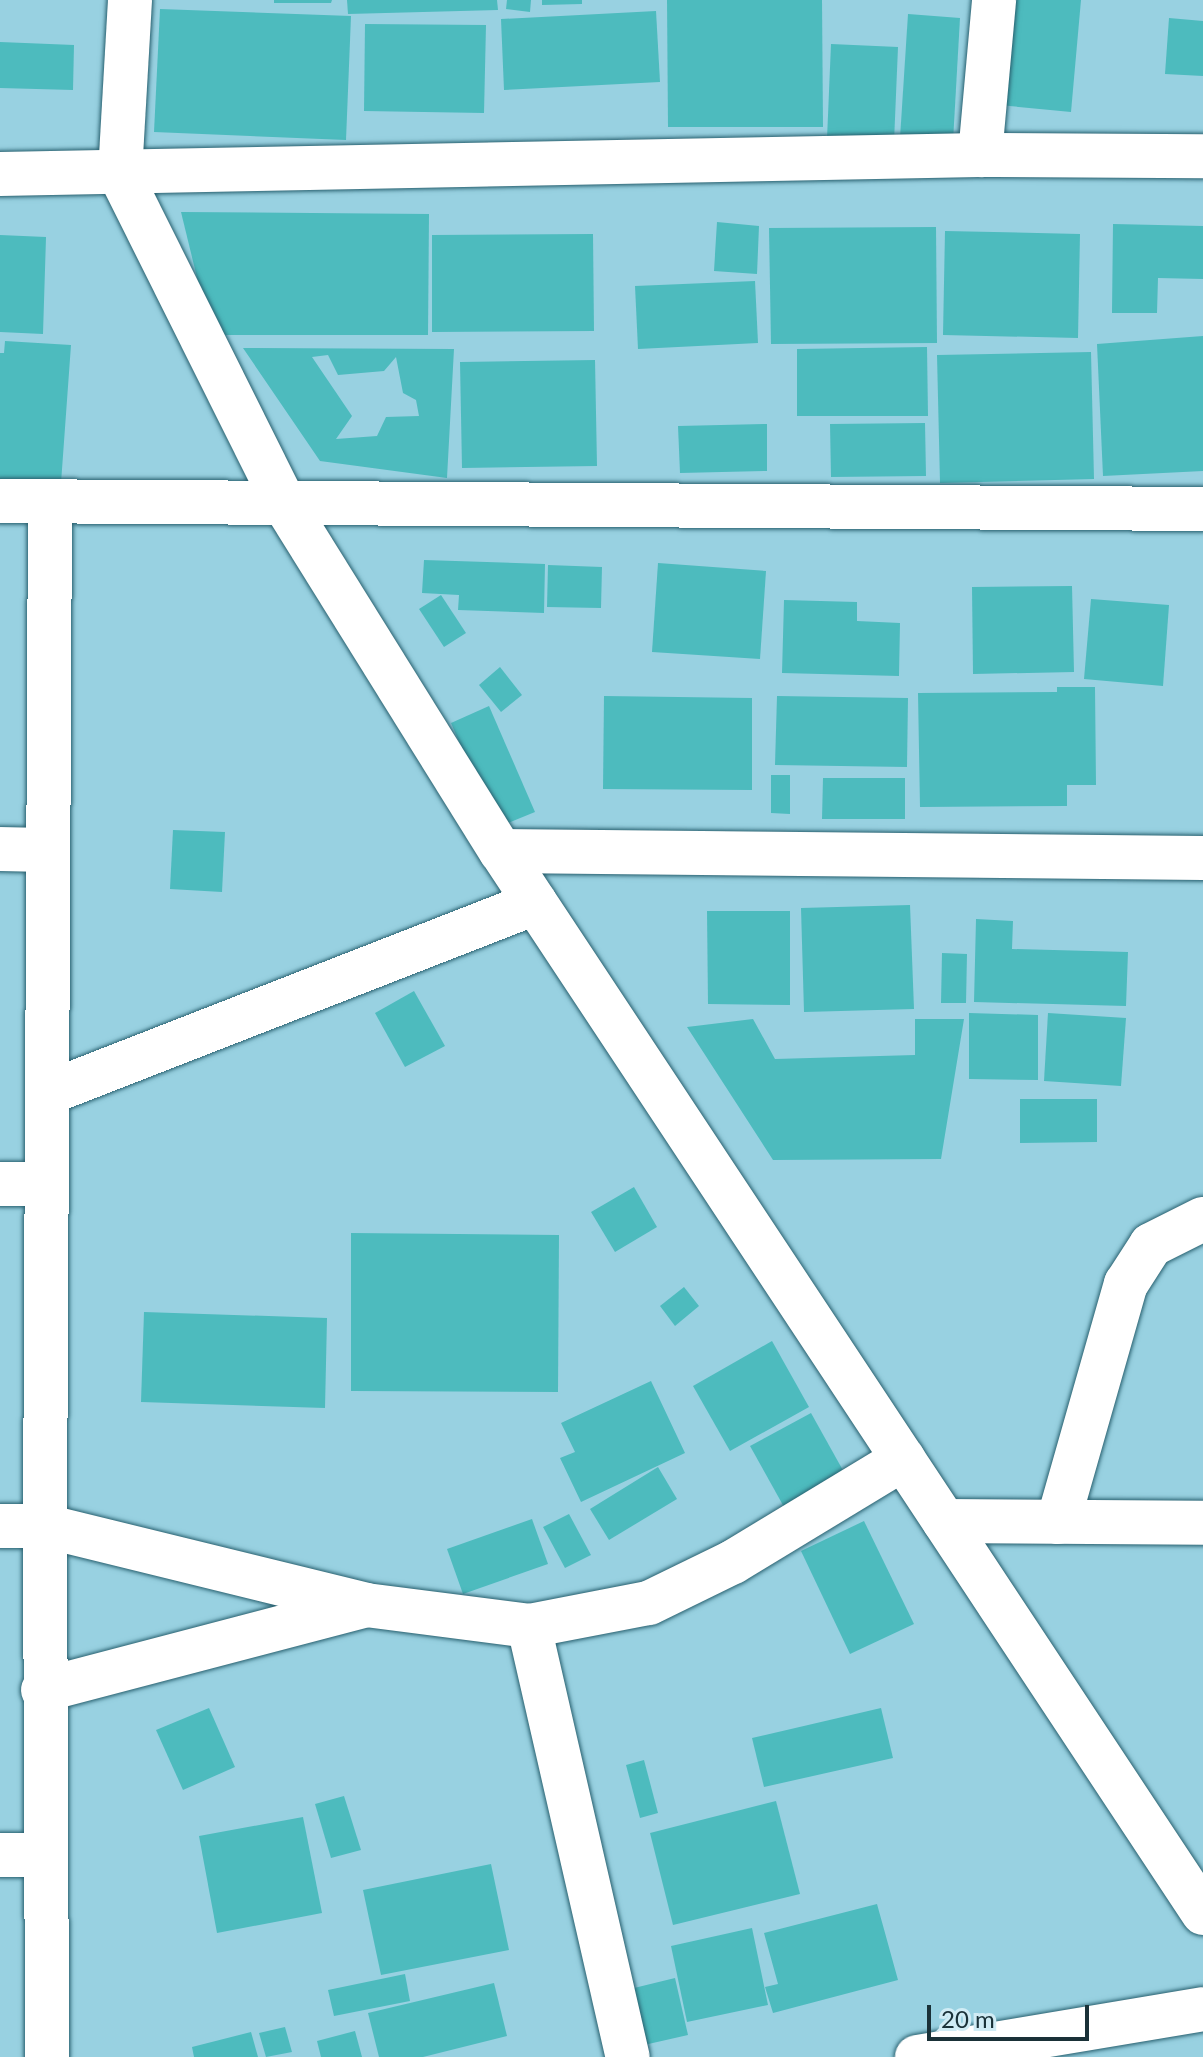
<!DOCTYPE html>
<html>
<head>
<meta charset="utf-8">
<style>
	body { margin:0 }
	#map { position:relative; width:1203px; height:2057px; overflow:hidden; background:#98d1e1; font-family:Lato,sans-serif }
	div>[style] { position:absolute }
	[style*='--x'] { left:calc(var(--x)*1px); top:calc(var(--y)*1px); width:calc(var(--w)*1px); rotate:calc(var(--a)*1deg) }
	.building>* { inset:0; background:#4dbbbe }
	.roads { filter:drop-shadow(0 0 2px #28606f) drop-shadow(0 0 2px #28606f) }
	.minor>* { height:44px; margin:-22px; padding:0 22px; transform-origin:22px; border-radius:22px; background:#fff }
	.tertiary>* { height:44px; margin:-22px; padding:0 22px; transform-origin:22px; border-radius:22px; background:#fff }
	span { translate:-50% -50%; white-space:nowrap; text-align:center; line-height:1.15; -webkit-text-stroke:7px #d0ecf5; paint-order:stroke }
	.scale { position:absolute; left:927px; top:2005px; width:162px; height:36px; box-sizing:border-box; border:4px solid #1a3138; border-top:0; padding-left:10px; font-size:24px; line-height:28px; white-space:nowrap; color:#1a3138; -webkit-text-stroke:6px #d0ecf5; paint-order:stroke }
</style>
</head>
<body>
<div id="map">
	<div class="building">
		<i style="clip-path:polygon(274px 0,332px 0,331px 3px,274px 3px)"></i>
		<i style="clip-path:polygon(347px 0,497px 0,498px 10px,348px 14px)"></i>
		<i style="clip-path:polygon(507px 0,531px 0,530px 12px,506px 9px)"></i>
		<i style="clip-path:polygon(542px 0,582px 0,582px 4px,542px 5px)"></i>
		<i style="clip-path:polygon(667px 0,822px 0,823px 127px,668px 127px)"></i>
		<i style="clip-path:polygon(1008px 0,1081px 0,1071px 112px,999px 105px)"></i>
		<i style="clip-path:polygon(160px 9px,351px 16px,346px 140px,154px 132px)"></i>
		<i style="clip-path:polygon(656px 11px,660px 82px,504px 90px,501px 19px)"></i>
		<i style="clip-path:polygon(908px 14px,960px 18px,953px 141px,900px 138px)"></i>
		<i style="clip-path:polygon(1169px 18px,1203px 21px,1203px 76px,1165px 74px)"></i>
		<i style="clip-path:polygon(365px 24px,486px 25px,484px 113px,364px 111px)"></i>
		<i style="clip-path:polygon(0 42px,74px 45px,73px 90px,0 88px)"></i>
		<i style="clip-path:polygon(831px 44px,898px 47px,894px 142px,827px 139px)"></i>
		<i style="clip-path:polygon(181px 212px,429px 214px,428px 335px,211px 335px)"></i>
		<i style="clip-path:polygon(717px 222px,759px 226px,757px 274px,714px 271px)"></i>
		<i style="clip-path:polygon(1113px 224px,1203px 226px,1203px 279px,1158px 278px,1157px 313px,1112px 313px)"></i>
		<i style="clip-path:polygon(936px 227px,937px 343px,771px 344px,769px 228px)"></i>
		<i style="clip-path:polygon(945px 231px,1080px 234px,1078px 338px,943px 335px)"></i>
		<i style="clip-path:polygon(593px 234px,594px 331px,432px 332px,432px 235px)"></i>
		<i style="clip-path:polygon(0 235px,46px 237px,43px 334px,0 332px)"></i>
		<i style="clip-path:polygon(755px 281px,758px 343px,638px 349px,635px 286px)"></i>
		<i style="clip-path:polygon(1203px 336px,1203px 471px,1103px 476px,1097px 344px)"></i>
		<i style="clip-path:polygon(5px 341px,71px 345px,61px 483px,0 479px,0 353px,4px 353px)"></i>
		<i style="clip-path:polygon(927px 347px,928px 416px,797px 416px,797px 349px)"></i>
		<i style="clip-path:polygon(evenodd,243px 348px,454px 349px,447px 478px,320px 461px,243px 348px,328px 355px,338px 375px,384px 371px,396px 357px,403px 393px,416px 400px,419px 416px,386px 417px,377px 436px,336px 439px,352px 416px,312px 357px,328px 355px)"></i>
		<i style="clip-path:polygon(1091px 352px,1094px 479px,940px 483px,937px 355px)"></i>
		<i style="clip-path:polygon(595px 360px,597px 466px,462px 468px,460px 362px)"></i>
		<i style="clip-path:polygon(925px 423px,926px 476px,831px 477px,830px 424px)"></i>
		<i style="clip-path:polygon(767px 424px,767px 471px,680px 473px,678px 426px)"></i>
		<i style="clip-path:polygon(424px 560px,545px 564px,544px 613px,458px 610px,459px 595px,422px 593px)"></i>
		<i style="clip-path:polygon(658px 563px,766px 571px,760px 659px,652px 652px)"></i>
		<i style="clip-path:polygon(548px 565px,602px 567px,601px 608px,547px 607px)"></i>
		<i style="clip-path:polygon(1072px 586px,1074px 672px,973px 674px,972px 587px)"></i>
		<i style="clip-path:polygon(441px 595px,466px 633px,444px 647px,419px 609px)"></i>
		<i style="clip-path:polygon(1091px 599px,1169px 605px,1163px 686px,1084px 679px)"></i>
		<i style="clip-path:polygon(784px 600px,857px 602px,857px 621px,900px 623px,899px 676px,782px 673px)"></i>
		<i style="clip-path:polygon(500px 667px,522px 695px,501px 712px,479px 685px)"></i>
		<i style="clip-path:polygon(1057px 687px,1095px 687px,1096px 785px,1067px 785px,1067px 806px,920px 807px,918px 693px,1057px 692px)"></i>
		<i style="clip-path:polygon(604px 696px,752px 698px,752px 790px,603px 789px)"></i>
		<i style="clip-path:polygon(777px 696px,908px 698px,907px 767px,775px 765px)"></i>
		<i style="clip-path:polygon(489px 706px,535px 812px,496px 828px,451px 723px)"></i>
		<i style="clip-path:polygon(771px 775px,790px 775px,790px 814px,771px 813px)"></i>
		<i style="clip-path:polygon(823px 778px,905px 778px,905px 819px,822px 819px)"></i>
		<i style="clip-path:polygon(173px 830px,225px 832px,222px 892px,170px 889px)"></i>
		<i style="clip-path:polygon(910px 905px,914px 1009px,804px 1012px,801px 908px)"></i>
		<i style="clip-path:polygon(707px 911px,790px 911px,790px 1005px,708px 1004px)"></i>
		<i style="clip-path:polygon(976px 919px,1013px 921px,1012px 949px,1128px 952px,1126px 1006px,974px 1002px)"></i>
		<i style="clip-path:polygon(942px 953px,967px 954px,966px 1003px,941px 1003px)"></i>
		<i style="clip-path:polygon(414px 991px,445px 1046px,405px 1067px,375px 1013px)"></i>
		<i style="clip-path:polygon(969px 1013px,1038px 1015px,1038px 1080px,969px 1079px)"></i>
		<i style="clip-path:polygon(1048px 1013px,1126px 1018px,1121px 1086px,1044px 1081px)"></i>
		<i style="clip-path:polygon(753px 1019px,775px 1059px,915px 1055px,915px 1019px,964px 1019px,941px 1159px,773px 1160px,687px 1027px)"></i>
		<i style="clip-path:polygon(1020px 1099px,1097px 1099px,1097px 1142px,1020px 1143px)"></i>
		<i style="clip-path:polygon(634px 1187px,657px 1227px,615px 1252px,591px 1212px)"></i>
		<i style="clip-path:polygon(351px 1233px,559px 1235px,558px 1392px,351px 1391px)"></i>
		<i style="clip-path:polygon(684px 1287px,699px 1306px,675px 1326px,660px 1306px)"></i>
		<i style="clip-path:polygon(144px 1312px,327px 1318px,325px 1408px,141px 1402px)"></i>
		<i style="clip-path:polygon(772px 1341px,809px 1407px,730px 1451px,693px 1386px)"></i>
		<i style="clip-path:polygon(651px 1381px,685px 1453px,581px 1502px,560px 1458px,575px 1452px,561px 1423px)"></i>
		<i style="clip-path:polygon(811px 1413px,845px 1474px,784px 1507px,750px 1446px)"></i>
		<i style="clip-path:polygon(658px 1467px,677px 1499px,609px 1540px,590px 1509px)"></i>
		<i style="clip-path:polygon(569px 1514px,591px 1555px,565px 1568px,543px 1527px)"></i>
		<i style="clip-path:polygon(532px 1519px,548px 1564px,463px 1594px,447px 1549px)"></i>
		<i style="clip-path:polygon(864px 1521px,914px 1624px,850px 1654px,801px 1551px)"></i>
		<i style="clip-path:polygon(209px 1708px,235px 1767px,183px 1790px,156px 1730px)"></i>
		<i style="clip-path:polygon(881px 1708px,893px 1758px,764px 1787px,752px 1738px)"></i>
		<i style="clip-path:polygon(644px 1760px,658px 1813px,640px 1818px,626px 1765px)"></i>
		<i style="clip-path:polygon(344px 1796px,361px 1850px,331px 1858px,315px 1804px)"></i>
		<i style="clip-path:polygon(776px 1801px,800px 1894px,673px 1925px,650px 1833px)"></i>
		<i style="clip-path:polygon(303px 1817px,322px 1913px,217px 1933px,199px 1836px)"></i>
		<i style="clip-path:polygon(491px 1864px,509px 1950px,381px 1975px,363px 1890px)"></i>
		<i style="clip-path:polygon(877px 1904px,898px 1980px,773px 2013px,765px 1987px,778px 1984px,764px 1933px)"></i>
		<i style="clip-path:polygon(752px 1928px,768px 2005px,687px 2022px,671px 1946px)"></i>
		<i style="clip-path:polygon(405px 1974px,410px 2001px,334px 2016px,328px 1990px)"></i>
		<i style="clip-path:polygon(675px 1978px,688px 2035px,644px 2045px,630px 1989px)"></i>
		<i style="clip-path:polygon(494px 1983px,507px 2036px,423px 2057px,379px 2057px,368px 2013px)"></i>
		<i style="clip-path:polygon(285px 2027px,292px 2052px,266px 2057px,259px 2033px)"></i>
		<i style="clip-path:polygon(355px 2031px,362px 2057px,321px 2057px,317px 2041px)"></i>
		<i style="clip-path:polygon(251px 2032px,258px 2057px,194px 2057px,192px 2047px)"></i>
	</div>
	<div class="roads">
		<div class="minor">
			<i style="--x:130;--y:0;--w:174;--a:93.3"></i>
			<i style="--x:120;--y:174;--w:368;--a:63.5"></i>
			<i style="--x:284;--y:503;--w:410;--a:58.1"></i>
			<i style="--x:501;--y:851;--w:1273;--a:56.53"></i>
			<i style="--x:980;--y:155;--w:156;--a:-84.8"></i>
			<i style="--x:0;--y:174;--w:980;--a:-1.11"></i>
			<i style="--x:980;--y:155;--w:223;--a:0.3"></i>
			<i style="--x:0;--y:501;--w:1203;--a:0.38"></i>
			<i style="--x:50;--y:501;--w:1025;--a:90.28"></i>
			<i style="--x:45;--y:1526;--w:331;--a:13.8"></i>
			<i style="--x:0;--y:849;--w:47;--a:1.2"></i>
			<i style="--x:501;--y:851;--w:702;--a:0.57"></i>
			<i style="--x:48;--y:1093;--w:523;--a:-21.31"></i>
			<i style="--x:0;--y:1184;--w:46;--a:0"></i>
			<i style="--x:944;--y:1521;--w:259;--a:0.4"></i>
			<i style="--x:1058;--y:1522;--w:248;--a:-74.1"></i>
			<i style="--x:1126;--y:1284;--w:46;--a:-57.3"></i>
			<i style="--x:1151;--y:1245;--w:58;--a:-26.6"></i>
			<i style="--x:529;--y:1626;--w:442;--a:77.1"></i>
			<i style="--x:43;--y:1690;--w:334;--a:-14.7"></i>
			<i style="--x:366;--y:1605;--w:164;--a:7.3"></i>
			<i style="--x:529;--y:1626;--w:122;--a:-10.9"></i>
			<i style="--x:649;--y:1603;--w:93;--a:-26"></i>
			<i style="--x:733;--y:1562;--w:199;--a:-31.2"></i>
			<i style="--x:0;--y:1855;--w:46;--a:0"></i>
			<i style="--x:917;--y:2057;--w:290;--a:-9.5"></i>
		</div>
		<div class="tertiary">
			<i style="--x:0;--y:1526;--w:45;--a:0"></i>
			<i style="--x:45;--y:1526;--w:531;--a:89.78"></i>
		</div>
	</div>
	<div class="scale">20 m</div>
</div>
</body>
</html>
